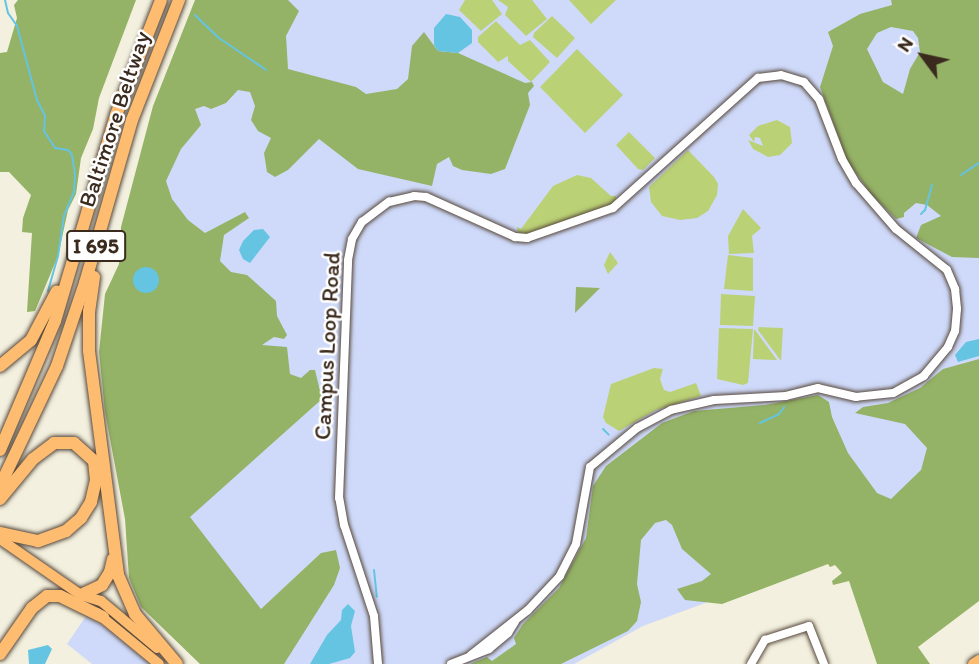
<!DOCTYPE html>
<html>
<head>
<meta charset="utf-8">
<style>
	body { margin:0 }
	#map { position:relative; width:979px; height:664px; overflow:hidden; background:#f3f0df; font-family:Itim,sans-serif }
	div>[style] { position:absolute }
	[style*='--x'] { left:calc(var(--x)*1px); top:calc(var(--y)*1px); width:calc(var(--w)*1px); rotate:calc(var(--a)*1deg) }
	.built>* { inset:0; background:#cfdafa }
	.green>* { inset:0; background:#bbd175 }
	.forest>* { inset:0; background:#94b366 }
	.water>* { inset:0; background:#64c4e2 }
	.round { border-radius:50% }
	.stream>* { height:2px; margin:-1px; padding:0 1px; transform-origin:1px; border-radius:1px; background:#64c4e2 }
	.roads { filter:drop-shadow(0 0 2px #57483b) drop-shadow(0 0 2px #57483b) }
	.minor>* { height:8px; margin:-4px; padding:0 4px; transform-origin:4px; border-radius:4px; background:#fff }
	.major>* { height:10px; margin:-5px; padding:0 5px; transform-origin:5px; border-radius:5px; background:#fdbc70 }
	.highway>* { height:12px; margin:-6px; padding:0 6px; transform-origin:6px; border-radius:6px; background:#fdbc70 }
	span { translate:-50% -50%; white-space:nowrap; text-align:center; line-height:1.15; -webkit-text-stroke:5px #fff; paint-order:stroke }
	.shield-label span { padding:2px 5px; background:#fff; border:2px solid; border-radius:5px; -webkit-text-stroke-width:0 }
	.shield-label { font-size:21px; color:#3b2a1e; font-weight:700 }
	.street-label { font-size:23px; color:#3b2a1e }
	.north { position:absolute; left:888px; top:21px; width:70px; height:70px; -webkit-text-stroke:5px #fff; paint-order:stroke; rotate:303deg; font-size:19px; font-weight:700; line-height:28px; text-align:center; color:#3b2a1e }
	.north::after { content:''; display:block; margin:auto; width:24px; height:32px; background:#3b2a1e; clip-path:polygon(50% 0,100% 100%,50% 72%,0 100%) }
</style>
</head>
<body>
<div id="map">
	<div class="built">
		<i style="clip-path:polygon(206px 0,979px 0,979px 601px,832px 556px,643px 626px,574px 664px,200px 664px,110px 313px)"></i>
		<i style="clip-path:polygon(86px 616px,108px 629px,150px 664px,92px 664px,67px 644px)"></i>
	</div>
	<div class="green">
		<i style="clip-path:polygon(465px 0,492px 0,502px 14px,481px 31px,459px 10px)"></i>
		<i style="clip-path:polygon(498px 0,532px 0,547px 19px,526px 36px,505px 15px,508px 7px)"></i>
		<i style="clip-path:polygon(569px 0,616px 0,591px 24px)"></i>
		<i style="clip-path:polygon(552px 16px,575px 38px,557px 58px,533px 37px,534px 33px)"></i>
		<i style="clip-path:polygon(496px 21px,520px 45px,530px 40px,550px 62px,531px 82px,508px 61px,508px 56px,498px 62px,478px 42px,478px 37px)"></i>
		<i style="clip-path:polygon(577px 49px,623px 95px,585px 133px,540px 87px)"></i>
		<i style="clip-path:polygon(777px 120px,790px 127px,792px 143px,780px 155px,768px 157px,753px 149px,748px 140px,763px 146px,760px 138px,755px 137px,754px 142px,749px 135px,758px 126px)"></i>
		<i style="clip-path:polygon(629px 132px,655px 158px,643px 170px,638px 169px,616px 145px)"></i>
		<i style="clip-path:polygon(688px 150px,714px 177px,718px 184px,717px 195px,708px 211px,697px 218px,680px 220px,662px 216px,651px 202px,649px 187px)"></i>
		<i style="clip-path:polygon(577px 175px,591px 178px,611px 196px,616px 196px,616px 200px,607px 208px,529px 234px,518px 233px,517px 227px,521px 229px,553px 186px)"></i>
		<i style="clip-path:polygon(743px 209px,761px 228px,752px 236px,754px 253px,729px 254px,728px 236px)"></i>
		<i style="clip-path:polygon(610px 252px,618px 263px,608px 274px,604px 265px)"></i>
		<i style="clip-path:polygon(728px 255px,753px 258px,753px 291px,724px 289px)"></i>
		<i style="clip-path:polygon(721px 294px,755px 296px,753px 326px,720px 325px)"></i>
		<i style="clip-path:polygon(759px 327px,783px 328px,781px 361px,758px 330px)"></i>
		<i style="clip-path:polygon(719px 328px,753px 329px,748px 383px,743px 385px,717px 379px)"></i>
		<i style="clip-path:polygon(754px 330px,755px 330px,777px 360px,753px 359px)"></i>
		<i style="clip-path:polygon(654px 368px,663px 369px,660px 379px,664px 390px,670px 392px,696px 383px,701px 396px,656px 410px,619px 431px,606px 423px,603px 417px,611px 384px)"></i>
	</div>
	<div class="forest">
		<i style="clip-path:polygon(18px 0,136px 0,99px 98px,93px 129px,81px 158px,76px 194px,68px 210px,58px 256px,35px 311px,27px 312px,32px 233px,22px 232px,23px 218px,31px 195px,9px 172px,0 172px,0 53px,7px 52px,17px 18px,14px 5px)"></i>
		<i style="clip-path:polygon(195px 0,288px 0,299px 11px,286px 36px,288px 69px,356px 87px,366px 94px,397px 89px,408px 79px,412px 46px,424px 32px,438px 51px,458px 53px,525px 83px,532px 82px,534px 86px,528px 93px,530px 105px,505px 169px,491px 174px,462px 170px,453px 166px,449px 157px,437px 164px,432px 186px,358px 169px,319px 139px,288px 170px,275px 177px,267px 172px,264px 153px,271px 138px,258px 131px,251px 120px,255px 106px,250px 92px,238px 90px,226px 103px,211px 109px,204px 106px,195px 109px,201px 125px,181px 149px,166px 181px,172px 199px,188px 220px,205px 233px,245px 212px,249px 218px,224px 235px,220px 261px,231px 272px,247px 275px,276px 301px,277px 316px,287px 335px,284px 339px,274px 337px,262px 345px,287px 347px,290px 374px,301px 378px,310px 370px,315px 370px,322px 399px,190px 517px,261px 609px,321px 553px,336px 550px,340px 568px,334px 585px,284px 664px,200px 664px,141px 607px,129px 578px,125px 519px,105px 412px,99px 352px,105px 294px,119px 264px,121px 227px,153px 106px)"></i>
		<i style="clip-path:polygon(evenodd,891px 0,979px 0,979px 258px,952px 257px,916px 238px,921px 225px,941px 216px,927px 205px,916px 203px,904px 213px,904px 217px,896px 219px,871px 194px,848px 162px,820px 87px,833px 46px,828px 32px,860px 14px,892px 5px,891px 0,891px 27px,913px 31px,918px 38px,920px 52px,910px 69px,903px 94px,883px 82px,867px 49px,877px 33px,891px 27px)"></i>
		<i style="clip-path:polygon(576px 287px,600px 288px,575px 313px)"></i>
		<i style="clip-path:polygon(979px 359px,979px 601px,918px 647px,930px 664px,877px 664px,849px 581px,833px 585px,832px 581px,842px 573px,835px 565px,830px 567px,828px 564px,722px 604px,685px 600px,677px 589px,702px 581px,711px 574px,682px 549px,672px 525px,666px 520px,655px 523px,641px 540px,637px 584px,641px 602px,637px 621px,628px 631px,561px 664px,470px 664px,487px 657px,492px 661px,516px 644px,514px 638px,523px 624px,559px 588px,586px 538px,593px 486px,606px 466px,662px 423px,694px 411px,765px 405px,818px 395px,829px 402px,832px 417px,848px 453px,877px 493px,891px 499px,921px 470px,927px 448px,905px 424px,855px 413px,863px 407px,888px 403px,920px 388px,943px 369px)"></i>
	</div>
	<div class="water">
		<i style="clip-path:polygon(446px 14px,460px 17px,472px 30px,472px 43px,458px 53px,438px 51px,434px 45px,434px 28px)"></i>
		<i style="clip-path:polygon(263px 229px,270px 237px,250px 263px,243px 259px,239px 250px,243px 241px,254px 230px)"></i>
		<i class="round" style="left:133px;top:267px;width:26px;height:26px"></i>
		<i style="clip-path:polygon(979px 339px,979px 356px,958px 362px,955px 355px,966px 342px)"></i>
		<i style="clip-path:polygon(348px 604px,355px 611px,351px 626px,355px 652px,350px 658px,329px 664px,310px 664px,327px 635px,341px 620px,342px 610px)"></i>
		<i style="clip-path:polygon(48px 645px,52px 649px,45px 664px,29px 664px,28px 650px)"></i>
	</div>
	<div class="stream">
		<i style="--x:5;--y:0;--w:13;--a:77"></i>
		<i style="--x:8;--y:13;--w:16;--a:55"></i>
		<i style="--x:17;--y:26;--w:77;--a:74.9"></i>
		<i style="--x:37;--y:100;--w:18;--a:63"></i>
		<i style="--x:45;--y:116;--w:15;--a:94"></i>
		<i style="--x:44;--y:131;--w:20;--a:57"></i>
		<i style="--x:55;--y:148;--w:13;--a:9"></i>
		<i style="--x:68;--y:150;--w:6;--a:51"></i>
		<i style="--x:72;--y:155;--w:19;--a:81"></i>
		<i style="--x:75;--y:174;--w:18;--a:93"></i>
		<i style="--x:74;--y:192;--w:26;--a:113"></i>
		<i style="--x:64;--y:216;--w:40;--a:98.5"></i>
		<i style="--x:58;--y:256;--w:37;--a:106"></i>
		<i style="--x:195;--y:15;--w:33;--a:44"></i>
		<i style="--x:219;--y:38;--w:57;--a:34.2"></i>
		<i style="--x:961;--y:175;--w:22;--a:-34"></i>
		<i style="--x:921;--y:214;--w:6;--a:-45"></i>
		<i style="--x:925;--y:210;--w:26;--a:-74"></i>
		<i style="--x:760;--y:423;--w:21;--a:-25"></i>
		<i style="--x:779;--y:414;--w:9;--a:-54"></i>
		<i style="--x:603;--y:429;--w:8;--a:45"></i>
		<i style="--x:374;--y:570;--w:27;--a:84"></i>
	</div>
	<div class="roads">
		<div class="minor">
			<i style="--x:378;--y:664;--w:48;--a:-94.8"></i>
			<i style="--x:374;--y:616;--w:96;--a:-108.2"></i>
			<i style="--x:344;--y:525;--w:27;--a:-100"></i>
			<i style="--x:339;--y:498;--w:238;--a:-87.8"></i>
			<i style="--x:348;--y:260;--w:21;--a:-79"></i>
			<i style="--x:352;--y:239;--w:20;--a:-60"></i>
			<i style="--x:362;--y:222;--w:34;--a:-37"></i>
			<i style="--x:389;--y:202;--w:26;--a:-13"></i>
			<i style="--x:414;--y:196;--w:12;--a:5"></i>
			<i style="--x:426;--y:197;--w:98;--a:24.2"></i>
			<i style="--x:515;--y:237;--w:12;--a:5"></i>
			<i style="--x:527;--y:238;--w:91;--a:-19.2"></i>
			<i style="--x:613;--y:208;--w:195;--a:-41.9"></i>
			<i style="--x:758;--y:78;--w:23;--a:-7"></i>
			<i style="--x:781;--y:75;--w:24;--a:17"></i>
			<i style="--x:804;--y:82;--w:23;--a:49"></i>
			<i style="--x:819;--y:99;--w:64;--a:69"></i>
			<i style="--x:842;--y:159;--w:28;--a:60"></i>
			<i style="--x:856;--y:183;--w:61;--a:49"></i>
			<i style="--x:896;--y:229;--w:65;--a:38.8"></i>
			<i style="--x:947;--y:270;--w:21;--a:67"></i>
			<i style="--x:955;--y:289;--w:20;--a:84"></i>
			<i style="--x:957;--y:309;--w:22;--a:95"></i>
			<i style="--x:955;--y:331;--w:17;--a:114"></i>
			<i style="--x:948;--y:347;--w:38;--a:130"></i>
			<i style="--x:924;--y:376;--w:35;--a:151"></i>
			<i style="--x:893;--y:393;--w:37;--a:174"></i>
			<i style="--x:856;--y:397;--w:39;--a:-167"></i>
			<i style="--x:818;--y:388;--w:33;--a:166"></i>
			<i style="--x:786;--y:396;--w:72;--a:176.8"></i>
			<i style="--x:714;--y:400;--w:44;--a:166.9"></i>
			<i style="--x:671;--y:410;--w:38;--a:152"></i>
			<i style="--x:637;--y:428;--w:61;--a:140.3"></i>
			<i style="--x:590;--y:467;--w:78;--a:100.3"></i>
			<i style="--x:576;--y:544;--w:36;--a:117"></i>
			<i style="--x:560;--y:576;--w:47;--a:133.3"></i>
			<i style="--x:528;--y:610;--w:73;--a:141.7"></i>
			<i style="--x:451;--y:664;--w:41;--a:-21.5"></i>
			<i style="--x:489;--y:649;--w:25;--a:-40"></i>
			<i style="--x:508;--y:633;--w:13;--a:-58"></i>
			<i style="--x:751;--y:664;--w:28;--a:-60"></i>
			<i style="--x:765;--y:640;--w:46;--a:-17.7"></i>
			<i style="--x:809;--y:626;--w:41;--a:68.5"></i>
		</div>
		<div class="major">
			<i style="--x:0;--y:539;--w:98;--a:34.7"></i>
			<i style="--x:81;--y:595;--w:21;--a:17"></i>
			<i style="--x:101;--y:601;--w:73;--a:40"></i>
			<i style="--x:97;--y:613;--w:80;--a:39.4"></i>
			<i style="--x:973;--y:664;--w:7;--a:-34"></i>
		</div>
		<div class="highway">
			<i style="--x:94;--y:277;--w:34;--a:98"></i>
			<i style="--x:89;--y:311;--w:40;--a:90"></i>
			<i style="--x:89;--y:351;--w:226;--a:82.6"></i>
			<i style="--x:118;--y:575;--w:43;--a:66.4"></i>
			<i style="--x:135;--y:614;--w:65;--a:50"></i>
			<i style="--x:0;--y:366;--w:40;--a:-40"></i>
			<i style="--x:31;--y:340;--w:55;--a:-62"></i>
			<i style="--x:0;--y:450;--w:140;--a:-66.9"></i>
			<i style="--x:55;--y:321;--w:215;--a:-73.5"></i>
			<i style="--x:116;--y:115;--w:123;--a:-68.6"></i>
			<i style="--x:0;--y:486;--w:133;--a:-64.6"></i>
			<i style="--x:57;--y:366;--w:88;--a:-71.4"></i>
			<i style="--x:85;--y:283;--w:170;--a:-73.9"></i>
			<i style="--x:132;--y:120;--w:129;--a:-68.6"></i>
			<i style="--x:0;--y:499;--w:52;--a:-50.5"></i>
			<i style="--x:33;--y:459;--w:26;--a:-37"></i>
			<i style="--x:54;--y:443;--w:20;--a:0"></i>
			<i style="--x:74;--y:443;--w:27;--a:42"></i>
			<i style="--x:94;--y:461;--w:19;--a:84"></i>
			<i style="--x:96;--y:480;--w:23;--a:103"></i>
			<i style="--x:91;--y:502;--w:19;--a:122"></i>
			<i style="--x:81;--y:518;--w:20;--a:139"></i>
			<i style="--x:66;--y:531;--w:30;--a:160"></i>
			<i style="--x:38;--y:541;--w:39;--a:-168"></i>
			<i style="--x:81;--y:595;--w:23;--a:-25"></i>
			<i style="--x:102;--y:585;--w:15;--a:-58"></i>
			<i style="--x:110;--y:572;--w:13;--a:-77"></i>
			<i style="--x:0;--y:654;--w:56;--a:-55.2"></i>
			<i style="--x:32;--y:608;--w:19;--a:-39"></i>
			<i style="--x:47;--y:596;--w:13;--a:0"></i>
			<i style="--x:60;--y:596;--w:48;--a:26"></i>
		</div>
	</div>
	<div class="shield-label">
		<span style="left:96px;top:246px">I 695</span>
	</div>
	<div class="street-label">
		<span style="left:114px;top:119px;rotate:-72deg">Baltimore Beltway</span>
		<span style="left:327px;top:346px;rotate:-87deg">Campus Loop Road</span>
	</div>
	<div class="north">N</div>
</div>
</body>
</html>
